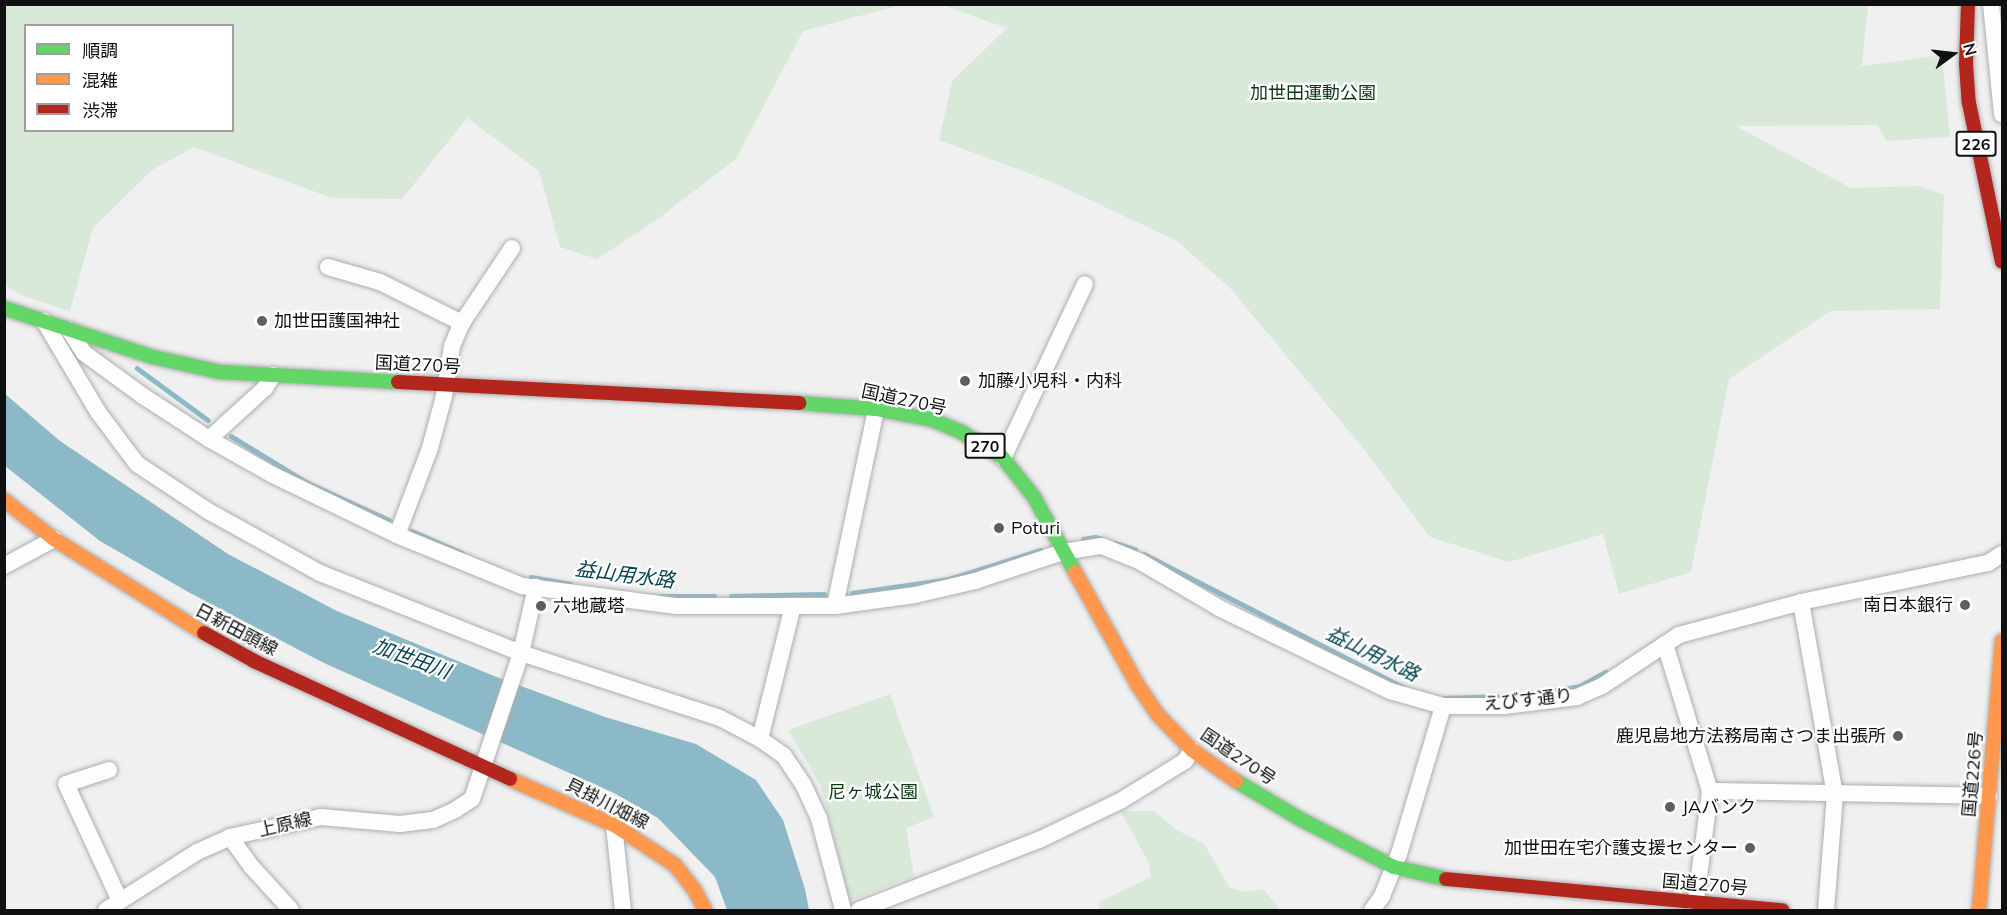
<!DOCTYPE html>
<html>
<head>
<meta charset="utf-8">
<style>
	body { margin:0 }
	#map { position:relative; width:2007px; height:915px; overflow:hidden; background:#f0f0f1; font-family:Mulish,"Noto Sans JP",sans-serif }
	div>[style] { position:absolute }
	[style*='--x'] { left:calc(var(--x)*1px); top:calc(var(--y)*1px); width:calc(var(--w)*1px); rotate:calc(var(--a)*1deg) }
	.green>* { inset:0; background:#d8e9d9 }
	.water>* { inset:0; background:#8cb9c7 }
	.stream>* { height:4.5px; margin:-2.25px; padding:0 2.25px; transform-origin:2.25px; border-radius:2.25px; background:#8cb9c7 }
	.roads { filter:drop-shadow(0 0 2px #adadae) drop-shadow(0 0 2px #adadae) }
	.street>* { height:16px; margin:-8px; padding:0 8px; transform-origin:8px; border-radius:8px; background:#fdfdfd }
	.fast>* { height:14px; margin:-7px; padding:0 7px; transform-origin:7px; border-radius:7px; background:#63d668 }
	.slow>* { height:14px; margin:-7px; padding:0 7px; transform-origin:7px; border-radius:7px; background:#ff974d }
	.jam>* { height:14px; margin:-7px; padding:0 7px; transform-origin:7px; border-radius:7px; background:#b3261e }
	.dots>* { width:16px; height:16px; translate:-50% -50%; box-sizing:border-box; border:3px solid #fff; border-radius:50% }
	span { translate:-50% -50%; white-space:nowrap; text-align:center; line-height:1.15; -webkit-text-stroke:4.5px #fff; paint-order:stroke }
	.shield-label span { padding:2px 4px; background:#fff; border:2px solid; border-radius:4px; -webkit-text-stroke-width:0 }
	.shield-label { font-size:16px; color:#0f1011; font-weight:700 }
	.park-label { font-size:18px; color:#093a15 }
	.poi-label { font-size:18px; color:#0f1011 }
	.left { translate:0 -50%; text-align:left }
	.right { translate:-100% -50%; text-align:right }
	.street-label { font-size:18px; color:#0f1011 }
	.water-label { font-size:20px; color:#064351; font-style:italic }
	.frame { position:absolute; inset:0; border:6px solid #0f1011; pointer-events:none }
	.legend { position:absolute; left:24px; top:24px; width:210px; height:108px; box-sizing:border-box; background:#fff; border:2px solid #9f9fa0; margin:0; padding:8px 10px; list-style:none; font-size:18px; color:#0f1011 }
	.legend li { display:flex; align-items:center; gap:12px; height:30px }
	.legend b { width:30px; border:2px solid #9f9fa0 }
	.north { position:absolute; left:1923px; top:24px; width:60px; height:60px; -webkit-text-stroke:4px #fff; paint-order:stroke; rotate:75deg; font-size:16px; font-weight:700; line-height:24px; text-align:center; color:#0f1011 }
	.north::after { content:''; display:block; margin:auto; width:21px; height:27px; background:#0f1011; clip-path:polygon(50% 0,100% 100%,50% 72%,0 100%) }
</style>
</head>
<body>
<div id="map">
	<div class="green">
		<i style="clip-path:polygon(evenodd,4px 5px,5px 4px,901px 5px,803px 31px,736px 159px,659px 218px,597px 259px,560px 247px,539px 171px,467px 118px,402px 199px,332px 198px,194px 147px,152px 170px,93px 228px,70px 311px,21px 295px,5px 285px,4px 5px,26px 26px,232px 26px,232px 130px,26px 130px,26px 26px)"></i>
		<i style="clip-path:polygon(942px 5px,1868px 5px,1862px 66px,1942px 55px,1950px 137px,1886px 141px,1878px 125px,1736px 126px,1851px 188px,1920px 186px,1944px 195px,1940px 309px,1831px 311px,1729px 379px,1691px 572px,1619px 594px,1603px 534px,1509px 562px,1430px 537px,1363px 448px,1230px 288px,1177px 241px,1052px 182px,939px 140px,952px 81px,1007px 28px)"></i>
		<i style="clip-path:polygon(890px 694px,934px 817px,906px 828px,914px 876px,850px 901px,821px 786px,788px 730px)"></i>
		<i style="clip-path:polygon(1120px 811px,1154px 811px,1177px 830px,1204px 844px,1230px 888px,1246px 892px,1263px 889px,1281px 910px,1099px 910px,1099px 902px,1151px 877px,1148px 861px)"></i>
	</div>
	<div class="water">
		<i style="clip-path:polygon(4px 393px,60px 441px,228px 554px,337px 611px,494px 676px,605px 717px,696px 744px,756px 780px,783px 820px,805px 889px,809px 910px,727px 910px,715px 877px,658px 818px,614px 793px,324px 663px,190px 593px,100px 541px,5px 466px)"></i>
	</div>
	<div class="stream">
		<i style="--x:137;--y:368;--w:88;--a:36.2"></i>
		<i style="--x:231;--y:436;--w:88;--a:31.5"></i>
		<i style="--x:306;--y:482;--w:91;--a:24.6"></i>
		<i style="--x:412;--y:531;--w:55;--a:23.7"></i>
		<i style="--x:1083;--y:539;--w:12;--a:-9"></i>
		<i style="--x:1095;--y:537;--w:9;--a:18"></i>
		<i style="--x:1115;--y:543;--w:21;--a:17"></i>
		<i style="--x:1144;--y:554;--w:291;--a:27.2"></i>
		<i style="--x:531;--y:577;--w:40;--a:10"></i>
		<i style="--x:852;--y:593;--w:98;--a:-8.2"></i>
		<i style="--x:949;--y:579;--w:96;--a:-17.5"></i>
		<i style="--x:661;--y:596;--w:54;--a:0"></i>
		<i style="--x:731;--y:596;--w:93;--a:-1.2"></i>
		<i style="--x:1541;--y:693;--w:40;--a:-10"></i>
		<i style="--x:1580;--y:686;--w:29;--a:-29"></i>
		<i style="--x:1445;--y:698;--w:85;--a:-2"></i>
	</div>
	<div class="roads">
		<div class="street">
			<i style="--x:1991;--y:4;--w:111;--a:84.3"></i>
			<i style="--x:328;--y:267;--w:54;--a:16.1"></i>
			<i style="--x:380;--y:282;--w:92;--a:26.6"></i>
			<i style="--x:44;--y:321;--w:106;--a:59.3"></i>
			<i style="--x:98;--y:412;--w:65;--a:53.1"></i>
			<i style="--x:137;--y:464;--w:85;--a:33.5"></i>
			<i style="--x:208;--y:511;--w:128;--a:29"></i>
			<i style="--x:320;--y:573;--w:216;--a:21.7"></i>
			<i style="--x:521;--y:653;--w:209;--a:18.1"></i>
			<i style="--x:720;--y:718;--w:45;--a:27.7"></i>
			<i style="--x:760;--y:739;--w:29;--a:35"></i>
			<i style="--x:784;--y:756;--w:34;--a:56"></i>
			<i style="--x:803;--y:784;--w:38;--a:65"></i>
			<i style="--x:819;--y:819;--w:94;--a:75.2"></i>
			<i style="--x:69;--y:330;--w:27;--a:57"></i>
			<i style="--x:84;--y:353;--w:73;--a:36.1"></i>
			<i style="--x:143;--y:396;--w:79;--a:33.1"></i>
			<i style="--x:209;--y:439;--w:71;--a:29.4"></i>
			<i style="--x:271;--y:474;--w:140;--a:25.8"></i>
			<i style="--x:397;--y:535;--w:135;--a:22.2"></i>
			<i style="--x:522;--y:586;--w:156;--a:7.4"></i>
			<i style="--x:677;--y:606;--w:158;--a:0"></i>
			<i style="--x:835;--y:606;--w:81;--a:-7.8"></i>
			<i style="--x:915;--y:595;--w:62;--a:-13.1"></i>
			<i style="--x:975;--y:581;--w:93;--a:-18.2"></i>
			<i style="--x:1063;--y:552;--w:39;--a:-9"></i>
			<i style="--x:1102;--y:546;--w:42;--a:22.3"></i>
			<i style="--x:1141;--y:562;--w:91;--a:30.5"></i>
			<i style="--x:1219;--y:608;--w:190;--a:25.9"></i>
			<i style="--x:1390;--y:691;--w:55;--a:15.8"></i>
			<i style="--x:1443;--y:706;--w:61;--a:0"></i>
			<i style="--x:1504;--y:706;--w:74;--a:-7"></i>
			<i style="--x:1577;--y:697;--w:27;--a:-24"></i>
			<i style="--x:1602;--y:686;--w:92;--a:-33.5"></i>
			<i style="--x:1679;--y:635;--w:126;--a:-15.1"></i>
			<i style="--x:1801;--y:602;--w:191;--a:-11.8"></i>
			<i style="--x:1988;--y:563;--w:17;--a:-33"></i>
			<i style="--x:209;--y:439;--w:76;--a:-42.3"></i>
			<i style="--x:265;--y:388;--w:15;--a:-58"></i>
			<i style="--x:1003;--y:458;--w:192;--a:-64.8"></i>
			<i style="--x:397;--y:535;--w:93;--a:-69.2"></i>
			<i style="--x:430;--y:448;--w:54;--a:-74.9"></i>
			<i style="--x:444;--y:396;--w:51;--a:-80.9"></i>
			<i style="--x:452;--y:346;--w:25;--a:-67"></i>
			<i style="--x:462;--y:323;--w:90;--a:-56.3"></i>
			<i style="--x:4;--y:566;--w:57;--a:-28.4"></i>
			<i style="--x:1801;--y:602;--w:195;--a:80"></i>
			<i style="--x:1835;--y:794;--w:116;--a:94.4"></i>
			<i style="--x:835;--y:606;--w:201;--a:-78.2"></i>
			<i style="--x:1665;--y:644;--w:154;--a:73"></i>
			<i style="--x:1710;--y:791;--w:118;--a:97.3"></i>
			<i style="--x:760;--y:739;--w:137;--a:-76.1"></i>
			<i style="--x:109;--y:770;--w:45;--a:162"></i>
			<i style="--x:66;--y:784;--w:129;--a:65.2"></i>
			<i style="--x:1710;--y:791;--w:279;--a:1"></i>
			<i style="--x:614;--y:825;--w:85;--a:84"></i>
			<i style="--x:230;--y:837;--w:36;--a:54"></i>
			<i style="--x:251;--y:866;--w:59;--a:47.7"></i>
			<i style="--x:106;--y:910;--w:108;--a:-32.5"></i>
			<i style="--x:197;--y:852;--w:36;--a:-24"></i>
			<i style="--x:230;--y:837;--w:93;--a:-12.4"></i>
			<i style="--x:321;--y:817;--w:79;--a:5.1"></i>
			<i style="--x:400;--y:824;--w:33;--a:-7"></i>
			<i style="--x:433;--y:820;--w:24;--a:-24"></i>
			<i style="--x:455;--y:810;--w:20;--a:-33"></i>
			<i style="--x:472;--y:799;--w:154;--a:-71.4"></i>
			<i style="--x:521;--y:653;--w:68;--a:-77.2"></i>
			<i style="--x:859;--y:910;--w:193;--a:-21.3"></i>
			<i style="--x:1039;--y:840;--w:92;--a:-25.7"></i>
			<i style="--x:1122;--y:800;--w:74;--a:-31.8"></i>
			<i style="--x:1185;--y:761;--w:13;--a:-58"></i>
			<i style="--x:1372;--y:910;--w:17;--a:-54"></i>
			<i style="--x:1382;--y:896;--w:45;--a:-68"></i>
			<i style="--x:1399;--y:854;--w:154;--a:-73.4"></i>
		</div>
		<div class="fast">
			<i style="--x:4;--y:308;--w:157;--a:18.2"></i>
			<i style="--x:153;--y:357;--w:69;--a:12.6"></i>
			<i style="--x:220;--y:372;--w:178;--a:3.2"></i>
			<i style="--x:799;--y:403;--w:77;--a:4.5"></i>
			<i style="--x:876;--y:409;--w:58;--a:10.9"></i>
			<i style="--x:933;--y:420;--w:33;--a:23"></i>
			<i style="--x:963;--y:433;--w:47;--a:32"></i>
			<i style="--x:1003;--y:458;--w:50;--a:51.5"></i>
			<i style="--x:1034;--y:497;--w:85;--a:61.3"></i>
			<i style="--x:1236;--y:781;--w:77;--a:30.6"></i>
			<i style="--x:1302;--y:820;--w:103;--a:27.1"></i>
			<i style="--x:1394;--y:867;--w:53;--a:13"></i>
		</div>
		<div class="slow">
			<i style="--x:4;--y:500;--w:63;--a:38"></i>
			<i style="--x:54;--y:539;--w:177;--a:32.1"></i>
			<i style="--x:1075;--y:572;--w:128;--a:61"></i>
			<i style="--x:1137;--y:684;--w:37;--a:56"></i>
			<i style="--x:1158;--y:715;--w:49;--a:45.8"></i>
			<i style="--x:1192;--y:750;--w:54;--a:35.2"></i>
			<i style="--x:510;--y:779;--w:114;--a:23.9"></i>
			<i style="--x:614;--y:825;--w:73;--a:33.3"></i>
			<i style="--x:675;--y:865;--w:31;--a:52"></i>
			<i style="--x:694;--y:889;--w:24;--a:62"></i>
			<i style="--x:1979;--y:910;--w:270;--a:-85.1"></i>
		</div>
		<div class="jam">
			<i style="--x:1968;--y:4;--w:60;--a:91.9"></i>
			<i style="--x:1966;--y:64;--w:39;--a:86"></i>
			<i style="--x:1969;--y:103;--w:162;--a:78.3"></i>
			<i style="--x:398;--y:382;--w:402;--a:3"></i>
			<i style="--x:204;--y:633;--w:57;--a:29.2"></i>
			<i style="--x:254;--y:661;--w:282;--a:24.7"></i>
			<i style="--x:1446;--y:879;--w:338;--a:5.3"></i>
		</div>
	</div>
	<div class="dots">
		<i style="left:262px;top:321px;background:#5e5e5f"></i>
		<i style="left:965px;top:381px;background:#5e5e5f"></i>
		<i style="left:999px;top:528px;background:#5e5e5f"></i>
		<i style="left:1965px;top:605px;background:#5e5e5f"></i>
		<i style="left:541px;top:606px;background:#5e5e5f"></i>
		<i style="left:1898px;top:736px;background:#5e5e5f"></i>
		<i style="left:1670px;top:807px;background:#5e5e5f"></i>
		<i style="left:1750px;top:848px;background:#5e5e5f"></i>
	</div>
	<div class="shield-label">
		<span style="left:1976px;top:144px">226</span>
		<span style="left:985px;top:446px">270</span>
	</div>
	<div class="park-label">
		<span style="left:1313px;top:93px">加世田運動公園</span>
		<span style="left:873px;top:792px">尼ヶ城公園</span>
	</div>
	<div class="poi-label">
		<span class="left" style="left:274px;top:321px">加世田護国神社</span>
		<span class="left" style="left:978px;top:381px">加藤小児科・内科</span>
		<span class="left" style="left:1011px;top:528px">Poturi</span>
		<span class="right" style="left:1953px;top:605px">南日本銀行</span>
		<span class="left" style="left:553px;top:606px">六地蔵塔</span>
		<span class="right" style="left:1886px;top:736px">鹿児島地方法務局南さつま出張所</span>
		<span class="left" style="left:1682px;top:807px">JAバンク</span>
		<span class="right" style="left:1738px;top:848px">加世田在宅介護支援センター</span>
	</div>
	<div class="street-label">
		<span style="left:418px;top:365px;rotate:3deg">国道270号</span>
		<span style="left:904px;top:400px;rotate:12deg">国道270号</span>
		<span style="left:236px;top:630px;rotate:28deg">日新田頭線</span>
		<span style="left:1528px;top:700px;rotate:-6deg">えびす通り</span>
		<span style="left:1238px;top:757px;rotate:34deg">国道270号</span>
		<span style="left:1973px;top:774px;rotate:-85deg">国道226号</span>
		<span style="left:607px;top:804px;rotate:27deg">貝掛川畑線</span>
		<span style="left:285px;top:825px;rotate:-13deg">上原線</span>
		<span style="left:1705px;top:885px;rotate:5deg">国道270号</span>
	</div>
	<div class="water-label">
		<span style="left:625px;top:574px;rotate:7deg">益山用水路</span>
		<span style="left:1373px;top:653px;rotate:26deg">益山用水路</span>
		<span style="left:412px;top:658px;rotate:20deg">加世田川</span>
	</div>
	<div class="frame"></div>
	<ul class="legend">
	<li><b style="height:8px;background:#63d668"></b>順調</li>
	<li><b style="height:8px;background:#ff974d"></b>混雑</li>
	<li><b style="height:8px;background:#b3261e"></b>渋滞</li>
	</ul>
	<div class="north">N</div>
</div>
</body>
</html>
